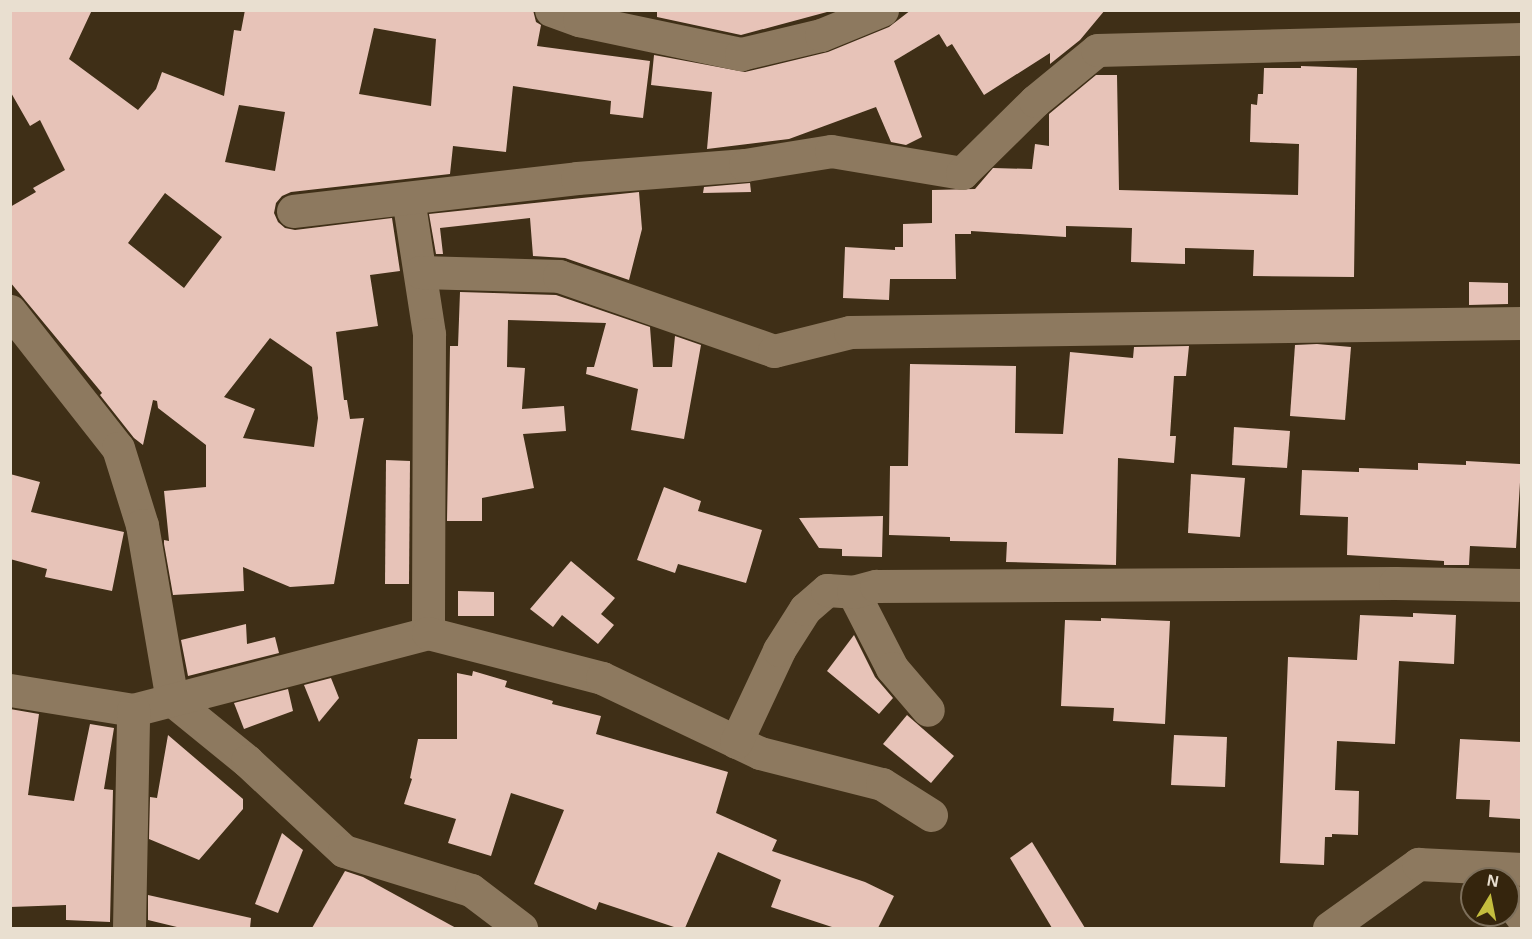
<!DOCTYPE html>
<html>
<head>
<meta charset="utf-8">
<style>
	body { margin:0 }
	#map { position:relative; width:1532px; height:939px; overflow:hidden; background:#3f2f17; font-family:Arial,sans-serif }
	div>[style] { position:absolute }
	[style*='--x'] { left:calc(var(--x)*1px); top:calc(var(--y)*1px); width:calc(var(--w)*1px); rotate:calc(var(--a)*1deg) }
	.building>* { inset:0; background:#e7c3b8 }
	.minor>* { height:33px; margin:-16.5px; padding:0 16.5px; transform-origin:16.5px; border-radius:16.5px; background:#8d795f }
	span { translate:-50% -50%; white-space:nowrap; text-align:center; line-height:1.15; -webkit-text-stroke:6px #35250d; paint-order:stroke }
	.frame { position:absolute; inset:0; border:12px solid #e9dfd0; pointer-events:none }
	.north { position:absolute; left:1460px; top:867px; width:60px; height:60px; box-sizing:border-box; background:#35250d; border:2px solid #7d6f5b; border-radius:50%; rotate:10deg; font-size:16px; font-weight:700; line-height:24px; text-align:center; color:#e9dfd0 }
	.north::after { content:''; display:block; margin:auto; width:21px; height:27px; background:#c4bd3e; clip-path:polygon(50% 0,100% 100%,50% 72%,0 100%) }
</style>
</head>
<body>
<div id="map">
	<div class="building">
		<i style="clip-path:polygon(evenodd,10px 10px,92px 10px,69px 59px,138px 110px,156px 89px,162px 72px,224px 96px,234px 30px,241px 31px,245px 10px,533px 10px,536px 22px,541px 25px,537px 46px,650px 61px,643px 118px,610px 114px,611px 101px,513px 86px,506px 152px,453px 146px,450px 174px,291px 192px,282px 196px,276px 203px,274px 213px,278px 222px,285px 228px,295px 230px,392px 218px,400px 271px,370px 275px,378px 326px,336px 332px,344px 400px,347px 400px,350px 419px,364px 418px,334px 584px,290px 587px,243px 567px,244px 591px,173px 595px,164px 544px,164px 540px,169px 541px,164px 491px,206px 487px,206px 445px,158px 408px,157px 401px,153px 400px,143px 445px,134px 438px,100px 395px,102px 393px,10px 282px,10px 207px,36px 192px,33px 188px,65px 170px,40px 120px,30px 126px,10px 91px,10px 10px,374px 28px,436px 39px,431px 106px,359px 94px,374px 28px,10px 10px,239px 105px,285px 112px,275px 171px,225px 162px,239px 105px,10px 10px,165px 193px,222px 237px,184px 288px,128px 243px,165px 193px,10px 10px,270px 338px,312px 367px,318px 418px,314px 447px,243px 438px,255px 409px,224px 397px,270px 338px)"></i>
		<i style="clip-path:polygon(657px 10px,826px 10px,827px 12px,741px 35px,657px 17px)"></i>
		<i style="clip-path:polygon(911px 10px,1105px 10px,1080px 40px,1050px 64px,1050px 53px,984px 95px,952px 44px,947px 47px,939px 34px,894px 61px,922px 137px,906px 145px,891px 142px,876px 107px,789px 139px,707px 149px,712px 92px,651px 85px,654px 55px,745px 72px,828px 52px,889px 27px)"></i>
		<i style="clip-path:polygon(1301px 66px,1357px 68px,1354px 277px,1253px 276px,1254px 250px,1185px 248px,1185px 264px,1131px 262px,1132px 228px,1066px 226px,1066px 237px,971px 231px,971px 234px,955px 234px,956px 279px,890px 279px,889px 300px,843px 298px,845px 247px,895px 250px,895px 247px,903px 247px,903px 224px,932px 223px,932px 190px,975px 189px,993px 168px,1032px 169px,1035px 144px,1049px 146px,1049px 114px,1096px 75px,1117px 75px,1119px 190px,1298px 195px,1299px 144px,1250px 142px,1251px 104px,1257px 105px,1258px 94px,1263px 94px,1264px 68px,1301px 68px)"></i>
		<i style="clip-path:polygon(750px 183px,751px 192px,703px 193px,704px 187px)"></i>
		<i style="clip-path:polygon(639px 192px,642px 229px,629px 280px,565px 258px,533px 256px,530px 218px,440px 228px,443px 254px,436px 254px,429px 214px)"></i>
		<i style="clip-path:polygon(1469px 282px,1508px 283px,1508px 304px,1469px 305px)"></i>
		<i style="clip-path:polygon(460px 292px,556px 295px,650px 327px,653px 367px,672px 367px,675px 336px,701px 345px,684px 439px,631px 430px,638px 389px,586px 374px,587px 367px,594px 367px,606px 323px,508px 320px,507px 367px,525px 368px,522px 409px,564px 406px,566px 431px,523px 434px,534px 488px,482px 498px,482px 521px,447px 521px,450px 346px,458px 346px)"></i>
		<i style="clip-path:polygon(1317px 344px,1351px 347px,1345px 420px,1290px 416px,1295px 345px)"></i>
		<i style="clip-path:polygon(1189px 346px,1186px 376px,1174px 376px,1170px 436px,1176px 436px,1174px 463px,1118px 458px,1116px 565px,1006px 562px,1007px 542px,950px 541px,950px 537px,889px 535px,890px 466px,908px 466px,910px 364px,1016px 366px,1015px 433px,1063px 434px,1070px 352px,1133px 358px,1134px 347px)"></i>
		<i style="clip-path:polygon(1234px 427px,1290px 431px,1287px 468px,1232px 465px)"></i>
		<i style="clip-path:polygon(386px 460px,410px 461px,409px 584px,385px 584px)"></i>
		<i style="clip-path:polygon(1466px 461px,1520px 464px,1521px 466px,1516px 548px,1470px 546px,1469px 565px,1444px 565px,1444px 561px,1347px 555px,1348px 517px,1300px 515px,1302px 470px,1359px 472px,1359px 468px,1418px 470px,1418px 463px,1466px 465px)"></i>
		<i style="clip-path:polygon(10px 474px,40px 482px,31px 512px,124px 532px,112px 591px,45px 577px,47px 569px,10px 559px)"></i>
		<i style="clip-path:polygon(1191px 474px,1245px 478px,1240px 537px,1188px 533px)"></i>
		<i style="clip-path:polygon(664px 487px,701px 501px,698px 511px,762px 530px,746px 583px,678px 564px,675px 573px,637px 560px)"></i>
		<i style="clip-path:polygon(883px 516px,882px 557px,842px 556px,842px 549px,819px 548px,799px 518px)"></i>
		<i style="clip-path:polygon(571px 561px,615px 598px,601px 614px,614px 625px,598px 644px,562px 615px,553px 627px,530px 609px)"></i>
		<i style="clip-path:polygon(458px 591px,494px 592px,494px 616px,458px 616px)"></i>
		<i style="clip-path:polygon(1413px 613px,1456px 615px,1454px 664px,1399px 661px,1395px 744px,1337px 741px,1335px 790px,1359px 791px,1358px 835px,1332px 834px,1332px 837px,1325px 837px,1324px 865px,1280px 863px,1288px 657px,1357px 660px,1360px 615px,1413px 617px)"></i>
		<i style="clip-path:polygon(1101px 618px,1170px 621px,1165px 724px,1113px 721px,1114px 708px,1061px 706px,1065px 620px,1101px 621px)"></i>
		<i style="clip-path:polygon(246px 624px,247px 644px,275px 637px,279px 653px,188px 676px,181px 640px)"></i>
		<i style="clip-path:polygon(854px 635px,875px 677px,893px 698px,879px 714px,827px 671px)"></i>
		<i style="clip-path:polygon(473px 671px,507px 681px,505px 687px,553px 701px,552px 704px,601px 716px,596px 734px,728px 772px,716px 813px,777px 840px,772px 851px,865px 882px,894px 896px,878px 928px,835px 928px,771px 907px,781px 880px,718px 852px,685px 928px,677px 928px,599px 902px,596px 910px,534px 884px,564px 810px,511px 793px,491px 856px,448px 843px,456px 819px,404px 804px,412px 779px,410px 778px,418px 739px,457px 739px,457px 673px,472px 676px)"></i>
		<i style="clip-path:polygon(331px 678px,339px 698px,319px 722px,304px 685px)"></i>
		<i style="clip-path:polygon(288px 689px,293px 711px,244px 729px,234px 703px)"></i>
		<i style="clip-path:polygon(10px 709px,39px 714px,28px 795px,74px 801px,90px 724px,114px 728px,104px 789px,113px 790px,110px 922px,66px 920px,66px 905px,10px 907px)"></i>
		<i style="clip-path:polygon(907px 715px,954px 756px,931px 783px,883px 744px)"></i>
		<i style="clip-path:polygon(168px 735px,243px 799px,243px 809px,199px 860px,149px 839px,150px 797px,157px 798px)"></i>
		<i style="clip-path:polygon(1174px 735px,1227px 737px,1225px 787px,1171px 785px)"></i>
		<i style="clip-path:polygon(1460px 739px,1521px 742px,1521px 819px,1489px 817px,1490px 800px,1456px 799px)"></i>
		<i style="clip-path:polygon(282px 833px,303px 850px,278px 913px,255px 904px)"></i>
		<i style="clip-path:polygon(1032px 842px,1085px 928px,1052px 928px,1010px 858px)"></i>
		<i style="clip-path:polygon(345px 871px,363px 877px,456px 928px,312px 928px)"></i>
		<i style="clip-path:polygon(148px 895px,251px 918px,250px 928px,181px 928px,148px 920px)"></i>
	</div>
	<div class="minor">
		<i style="--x:551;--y:10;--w:30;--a:20"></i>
		<i style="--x:579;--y:20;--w:166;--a:11.9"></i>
		<i style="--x:741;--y:54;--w:82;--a:-13.4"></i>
		<i style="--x:821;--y:35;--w:66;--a:-22.3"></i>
		<i style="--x:408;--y:198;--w:138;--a:81.2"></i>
		<i style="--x:429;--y:334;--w:299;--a:90.2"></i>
		<i style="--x:293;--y:211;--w:286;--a:-6.6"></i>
		<i style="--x:577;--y:178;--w:169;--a:-4.4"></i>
		<i style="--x:745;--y:165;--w:87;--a:-9.2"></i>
		<i style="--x:831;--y:151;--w:133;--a:9.5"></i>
		<i style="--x:962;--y:173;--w:103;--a:-44.6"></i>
		<i style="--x:1035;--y:101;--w:80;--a:-39.4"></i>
		<i style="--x:1097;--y:50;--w:425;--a:-1.5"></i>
		<i style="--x:420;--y:272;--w:139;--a:1.6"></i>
		<i style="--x:559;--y:276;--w:228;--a:19.2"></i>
		<i style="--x:774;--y:351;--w:78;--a:-14"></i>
		<i style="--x:850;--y:332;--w:672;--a:-0.77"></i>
		<i style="--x:10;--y:311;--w:174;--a:51.8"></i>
		<i style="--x:118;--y:448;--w:81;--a:72.7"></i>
		<i style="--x:142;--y:525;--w:178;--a:80.3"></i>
		<i style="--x:172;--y:700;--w:97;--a:39.1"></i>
		<i style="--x:247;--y:761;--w:132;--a:42.9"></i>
		<i style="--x:344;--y:851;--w:133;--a:17.1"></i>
		<i style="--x:471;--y:890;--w:63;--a:37.2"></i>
		<i style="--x:853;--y:592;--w:85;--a:62.8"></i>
		<i style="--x:892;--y:668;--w:55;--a:49.4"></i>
		<i style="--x:10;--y:690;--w:125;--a:9.2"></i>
		<i style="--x:133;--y:710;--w:305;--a:-14.6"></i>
		<i style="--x:428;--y:633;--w:180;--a:14.5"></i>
		<i style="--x:602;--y:678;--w:175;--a:25.4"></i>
		<i style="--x:760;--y:753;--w:126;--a:14.3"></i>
		<i style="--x:882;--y:784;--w:58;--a:32.3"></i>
		<i style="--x:736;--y:742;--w:102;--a:-64.9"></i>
		<i style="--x:779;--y:650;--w:49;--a:-57.6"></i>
		<i style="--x:805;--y:609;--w:29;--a:-41"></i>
		<i style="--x:827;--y:590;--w:26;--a:4"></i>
		<i style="--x:853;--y:592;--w:24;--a:-15"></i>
		<i style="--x:876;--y:586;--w:519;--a:-0.33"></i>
		<i style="--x:1395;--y:583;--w:127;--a:0.9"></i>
		<i style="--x:1508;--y:898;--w:24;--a:54"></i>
		<i style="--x:129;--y:928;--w:218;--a:-88.9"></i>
		<i style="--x:1329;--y:928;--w:110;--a:-35.7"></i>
		<i style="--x:1418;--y:864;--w:104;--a:2.8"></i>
	</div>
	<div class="frame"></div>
	<div class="north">N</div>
</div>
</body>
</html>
